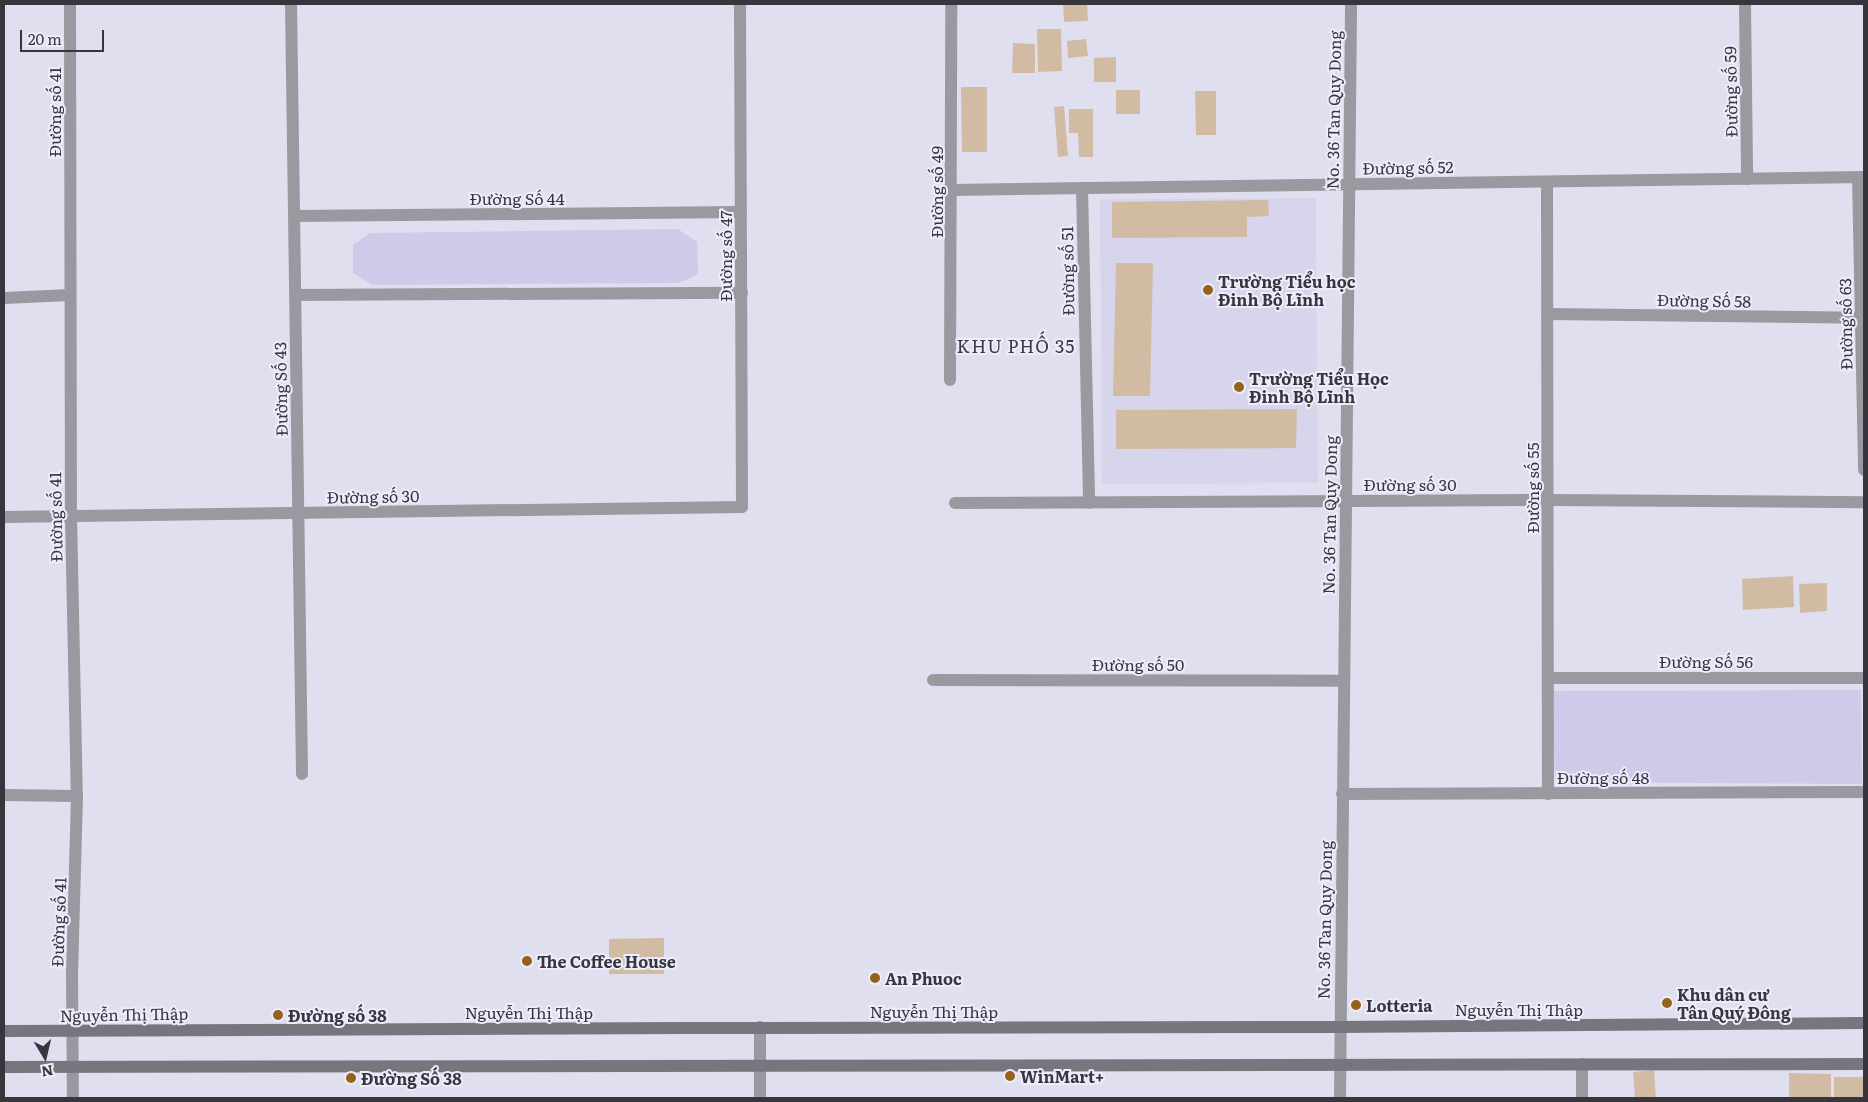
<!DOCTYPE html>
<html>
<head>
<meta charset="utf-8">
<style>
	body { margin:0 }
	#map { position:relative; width:1868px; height:1102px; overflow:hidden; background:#e0dfef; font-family:Literata,serif }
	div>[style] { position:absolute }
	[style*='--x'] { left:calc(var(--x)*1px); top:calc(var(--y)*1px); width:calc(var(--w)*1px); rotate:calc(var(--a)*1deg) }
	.built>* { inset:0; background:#d6d5ec }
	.green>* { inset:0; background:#cdcbe9 }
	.building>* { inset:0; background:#d2bba3 }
	.minor>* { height:12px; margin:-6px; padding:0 6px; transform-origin:6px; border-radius:6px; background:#99999f }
	.tertiary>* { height:12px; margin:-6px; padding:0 6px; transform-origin:6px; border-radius:6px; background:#99999f }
	.secondary>* { height:12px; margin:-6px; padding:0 6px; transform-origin:6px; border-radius:6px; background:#76767f }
	.dots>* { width:14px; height:14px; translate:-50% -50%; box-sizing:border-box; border:2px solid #edecfc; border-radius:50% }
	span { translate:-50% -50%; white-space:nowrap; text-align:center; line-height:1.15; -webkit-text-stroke:4px #edecfc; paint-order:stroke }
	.street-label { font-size:16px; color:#37363c }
	.poi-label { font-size:16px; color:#37363c; font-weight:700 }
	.left { translate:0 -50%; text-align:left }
	.neighbourhood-label { font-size:18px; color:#3c3c48; letter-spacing:1px }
	.frame { position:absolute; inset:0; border:5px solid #37363c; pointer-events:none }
	.north { position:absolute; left:20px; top:1032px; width:50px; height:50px; -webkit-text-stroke:4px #edecfc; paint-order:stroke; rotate:171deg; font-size:14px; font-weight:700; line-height:20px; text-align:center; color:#37363c }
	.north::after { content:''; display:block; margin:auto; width:18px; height:22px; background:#37363c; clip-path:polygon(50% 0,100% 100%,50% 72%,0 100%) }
	.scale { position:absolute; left:20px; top:30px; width:84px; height:22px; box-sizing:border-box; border:2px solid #37363c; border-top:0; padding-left:6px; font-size:15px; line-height:18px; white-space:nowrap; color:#37363c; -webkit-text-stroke:4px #edecfc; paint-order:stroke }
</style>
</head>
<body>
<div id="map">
	<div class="built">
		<i style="clip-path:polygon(1316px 198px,1318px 483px,1102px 484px,1100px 199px)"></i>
	</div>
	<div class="green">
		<i style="clip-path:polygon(678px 229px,697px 242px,698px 274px,679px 283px,373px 285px,353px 273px,353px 245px,370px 233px)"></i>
		<i style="clip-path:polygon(1861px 690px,1862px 784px,1555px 782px,1552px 691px)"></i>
	</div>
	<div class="building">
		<i style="clip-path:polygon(1063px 4px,1087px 4px,1088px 21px,1064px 22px)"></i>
		<i style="clip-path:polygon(1037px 29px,1061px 29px,1062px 71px,1038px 72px)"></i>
		<i style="clip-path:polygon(1086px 39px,1088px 56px,1068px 58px,1067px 41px)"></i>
		<i style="clip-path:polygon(1013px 43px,1035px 44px,1035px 73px,1012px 73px)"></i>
		<i style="clip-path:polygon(1116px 57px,1116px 82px,1094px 82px,1094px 58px)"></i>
		<i style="clip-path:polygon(961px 87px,987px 87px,987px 152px,962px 152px)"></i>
		<i style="clip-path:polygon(1116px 90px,1140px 90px,1140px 114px,1116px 114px)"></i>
		<i style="clip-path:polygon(1195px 91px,1216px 91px,1216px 135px,1196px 135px)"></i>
		<i style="clip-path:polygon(1064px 106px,1068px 156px,1058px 157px,1054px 107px)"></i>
		<i style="clip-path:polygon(1069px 109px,1093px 109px,1093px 157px,1079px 157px,1078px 133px,1069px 133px)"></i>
		<i style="clip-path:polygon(1268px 200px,1269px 216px,1247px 217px,1247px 237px,1112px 238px,1112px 202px)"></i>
		<i style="clip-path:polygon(1116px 263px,1153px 263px,1150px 396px,1113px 396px)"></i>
		<i style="clip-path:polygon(1297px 409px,1296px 448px,1116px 449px,1116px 410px)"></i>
		<i style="clip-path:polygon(1793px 576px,1794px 607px,1743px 610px,1742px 579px)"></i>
		<i style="clip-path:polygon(1827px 583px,1827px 611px,1800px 613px,1799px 584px)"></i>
		<i style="clip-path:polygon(664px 938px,664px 974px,609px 974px,609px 939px)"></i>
		<i style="clip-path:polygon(1654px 1070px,1656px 1098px,1635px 1098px,1633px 1072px)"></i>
		<i style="clip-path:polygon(1789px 1073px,1831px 1074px,1831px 1098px,1789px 1098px)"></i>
		<i style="clip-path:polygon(1834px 1077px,1864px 1077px,1864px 1098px,1834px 1098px)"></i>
	</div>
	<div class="minor">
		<i style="--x:70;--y:4;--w:512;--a:89.89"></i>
		<i style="--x:71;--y:516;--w:280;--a:88.8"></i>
		<i style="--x:77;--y:796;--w:174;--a:91.6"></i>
		<i style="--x:72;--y:970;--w:128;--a:89.6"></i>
		<i style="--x:291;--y:4;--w:770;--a:89.18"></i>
		<i style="--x:1745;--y:4;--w:175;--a:89.3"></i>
		<i style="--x:1858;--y:178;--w:292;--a:88.8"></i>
		<i style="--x:1547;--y:182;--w:612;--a:89.91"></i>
		<i style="--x:1082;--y:188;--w:315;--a:88.7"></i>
		<i style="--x:952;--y:190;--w:912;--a:-0.82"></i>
		<i style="--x:294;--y:216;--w:447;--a:-0.5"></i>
		<i style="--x:295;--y:295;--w:447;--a:-0.3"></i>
		<i style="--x:4;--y:298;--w:66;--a:-2.6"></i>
		<i style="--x:1547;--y:314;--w:314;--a:0.7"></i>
		<i style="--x:950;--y:380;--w:376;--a:-89.8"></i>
		<i style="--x:955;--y:503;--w:593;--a:-0.29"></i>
		<i style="--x:1548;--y:500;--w:316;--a:0.4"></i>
		<i style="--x:4;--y:517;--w:738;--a:-0.78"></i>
		<i style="--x:742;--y:507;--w:503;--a:-90.23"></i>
		<i style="--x:1548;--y:678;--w:316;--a:0"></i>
		<i style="--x:933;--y:680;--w:410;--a:0.1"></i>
		<i style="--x:1342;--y:794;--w:522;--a:-0.22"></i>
		<i style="--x:4;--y:795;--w:73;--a:0.8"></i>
		<i style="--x:1582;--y:1064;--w:34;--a:90"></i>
		<i style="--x:1340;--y:1098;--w:1094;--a:-89.42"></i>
	</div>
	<div class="tertiary">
		<i style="--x:760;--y:1098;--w:71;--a:-90"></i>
	</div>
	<div class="secondary">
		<i style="--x:4;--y:1031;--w:682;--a:-0.25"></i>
		<i style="--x:686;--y:1028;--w:653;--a:-0.09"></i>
		<i style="--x:1339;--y:1027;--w:525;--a:-0.44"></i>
		<i style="--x:4;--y:1067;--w:1860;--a:-0.09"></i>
	</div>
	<div class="dots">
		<i style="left:1208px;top:290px;background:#966118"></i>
		<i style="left:1239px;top:387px;background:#966118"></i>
		<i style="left:527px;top:961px;background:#966118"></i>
		<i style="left:875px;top:978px;background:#966118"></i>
		<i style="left:1667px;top:1003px;background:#966118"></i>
		<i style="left:1356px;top:1005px;background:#966118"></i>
		<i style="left:278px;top:1015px;background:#966118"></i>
		<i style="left:1010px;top:1076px;background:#966118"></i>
		<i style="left:351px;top:1078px;background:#966118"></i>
	</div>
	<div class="street-label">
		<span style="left:1730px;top:92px;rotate:-91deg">Đường số 59</span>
		<span style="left:1333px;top:110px;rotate:-89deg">No. 36 Tan Quy Dong</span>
		<span style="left:54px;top:112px;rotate:-90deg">Đường số 41</span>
		<span style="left:1408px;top:167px;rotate:-1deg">Đường số 52</span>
		<span style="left:936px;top:192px;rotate:-90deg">Đường số 49</span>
		<span style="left:517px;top:198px">Đường Số 44</span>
		<span style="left:725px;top:256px;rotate:-90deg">Đường số 47</span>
		<span style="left:1067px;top:271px;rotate:-91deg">Đường số 51</span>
		<span style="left:1704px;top:300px;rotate:1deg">Đường Số 58</span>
		<span style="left:1845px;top:324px;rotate:-91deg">Đường số 63</span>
		<span style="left:280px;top:389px;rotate:-91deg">Đường Số 43</span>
		<span style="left:1410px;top:484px">Đường số 30</span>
		<span style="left:1532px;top:488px;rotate:-90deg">Đường số 55</span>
		<span style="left:373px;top:496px;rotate:-1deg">Đường số 30</span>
		<span style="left:1329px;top:515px;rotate:-89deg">No. 36 Tan Quy Dong</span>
		<span style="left:55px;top:517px;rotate:-91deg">Đường số 41</span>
		<span style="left:1706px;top:661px">Đường Số 56</span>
		<span style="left:1138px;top:664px">Đường số 50</span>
		<span style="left:1603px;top:777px">Đường số 48</span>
		<span style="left:1324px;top:920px;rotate:-89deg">No. 36 Tan Quy Dong</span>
		<span style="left:58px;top:922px;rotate:-88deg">Đường số 41</span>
		<span style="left:1519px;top:1009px">Nguyễn Thị Thập</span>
		<span style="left:934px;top:1011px">Nguyễn Thị Thập</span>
		<span style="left:529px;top:1012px">Nguyễn Thị Thập</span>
		<span style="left:124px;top:1014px;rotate:-1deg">Nguyễn Thị Thập</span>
	</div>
	<div class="poi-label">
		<span class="left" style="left:1218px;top:290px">Trường Tiểu học<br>Đinh Bộ Lĩnh</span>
		<span class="left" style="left:1249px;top:387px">Trường Tiểu Học<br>Đinh Bộ Lĩnh</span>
		<span class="left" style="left:537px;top:961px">The Coffee House</span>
		<span class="left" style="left:885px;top:978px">An Phuoc</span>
		<span class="left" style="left:1677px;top:1003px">Khu dân cư<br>Tân Quý Đông</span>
		<span class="left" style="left:1366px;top:1005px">Lotteria</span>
		<span class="left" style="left:288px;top:1015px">Đường số 38</span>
		<span class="left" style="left:1020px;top:1076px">WinMart+</span>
		<span class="left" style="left:361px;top:1078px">Đường Số 38</span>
	</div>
	<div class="neighbourhood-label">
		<span style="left:1016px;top:346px">KHU PHỐ 35</span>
	</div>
	<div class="frame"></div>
	<div class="north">N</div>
	<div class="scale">20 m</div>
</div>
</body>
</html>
